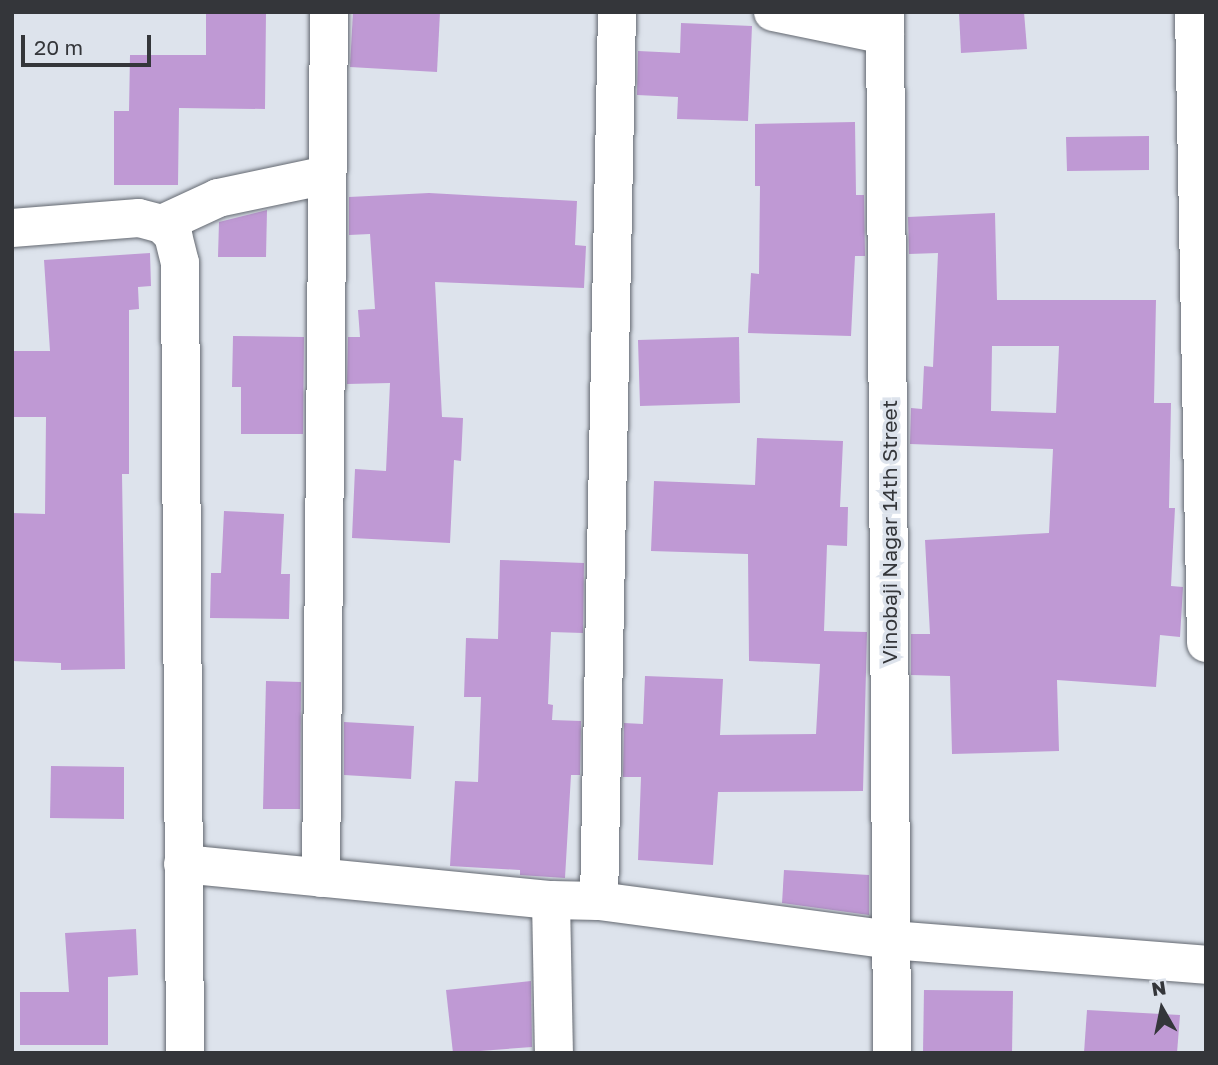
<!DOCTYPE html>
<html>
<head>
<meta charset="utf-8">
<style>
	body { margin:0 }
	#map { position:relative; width:1218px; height:1065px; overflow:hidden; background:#dde3ec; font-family:"Golos Text",sans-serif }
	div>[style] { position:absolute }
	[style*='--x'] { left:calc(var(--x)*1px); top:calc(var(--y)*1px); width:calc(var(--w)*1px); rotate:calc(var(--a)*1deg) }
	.building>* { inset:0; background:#bf99d4 }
	.roads { filter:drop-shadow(0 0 2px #646971) drop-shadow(0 0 2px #646971) }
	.minor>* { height:38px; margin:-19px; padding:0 19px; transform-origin:19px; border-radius:19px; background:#fff }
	span { translate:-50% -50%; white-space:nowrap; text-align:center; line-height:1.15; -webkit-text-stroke:7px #dde3ec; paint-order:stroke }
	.street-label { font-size:21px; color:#34363a }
	.frame { position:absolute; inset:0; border:14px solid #34363a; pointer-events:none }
	.north { position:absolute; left:1127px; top:974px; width:70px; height:70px; -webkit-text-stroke:5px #dde3ec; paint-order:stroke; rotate:351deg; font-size:19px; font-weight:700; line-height:28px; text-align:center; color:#34363a }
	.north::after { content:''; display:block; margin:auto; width:24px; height:32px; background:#34363a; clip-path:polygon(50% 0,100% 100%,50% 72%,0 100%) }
	.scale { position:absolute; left:21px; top:35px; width:130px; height:32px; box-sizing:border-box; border:4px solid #34363a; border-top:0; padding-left:9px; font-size:21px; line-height:24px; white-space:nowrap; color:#34363a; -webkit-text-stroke:5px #dde3ec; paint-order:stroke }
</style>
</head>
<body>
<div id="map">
	<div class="building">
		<i style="clip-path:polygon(206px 12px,266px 12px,265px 109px,179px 108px,178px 185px,114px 185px,114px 111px,129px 111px,130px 55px,206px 55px)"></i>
		<i style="clip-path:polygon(353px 12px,440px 12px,437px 72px,350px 67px)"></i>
		<i style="clip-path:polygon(959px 12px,1024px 12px,1027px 49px,961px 53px)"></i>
		<i style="clip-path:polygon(681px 23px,752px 26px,748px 121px,677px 119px,678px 97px,637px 95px,638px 51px,680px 53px)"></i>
		<i style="clip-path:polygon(855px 122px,856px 195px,864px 195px,865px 256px,855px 256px,851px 336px,748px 333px,751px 273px,759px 274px,760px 186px,755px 186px,755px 124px)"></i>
		<i style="clip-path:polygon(1149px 136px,1149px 170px,1067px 171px,1066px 137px)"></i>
		<i style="clip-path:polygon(429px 193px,577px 201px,575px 245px,586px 246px,584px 288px,435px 282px,442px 417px,463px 418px,461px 461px,454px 460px,450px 543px,352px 538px,355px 469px,386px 471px,390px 383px,347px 384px,348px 337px,360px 337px,358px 310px,375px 309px,370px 234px,349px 235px,349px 197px)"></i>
		<i style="clip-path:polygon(267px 210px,266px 257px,218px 257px,219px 222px)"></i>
		<i style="clip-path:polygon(evenodd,995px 213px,997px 300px,1156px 300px,1154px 403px,1171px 403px,1169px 508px,1175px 508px,1171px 586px,1183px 587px,1180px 637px,1160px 635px,1156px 687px,1057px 680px,1059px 751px,952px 754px,950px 676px,911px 675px,911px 634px,930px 634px,925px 540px,1049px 533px,1053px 449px,910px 444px,911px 408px,922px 409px,924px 366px,933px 367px,938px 253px,909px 254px,908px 217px,995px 213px,992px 346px,1059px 346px,1056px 413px,991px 411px,992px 346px)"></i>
		<i style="clip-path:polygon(150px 253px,151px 286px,138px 287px,139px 309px,129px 310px,129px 474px,122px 474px,125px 669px,61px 670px,61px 663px,12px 661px,12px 513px,45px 514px,46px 417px,12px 417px,12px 351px,50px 351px,44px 260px)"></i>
		<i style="clip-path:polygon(233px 336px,304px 337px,303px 434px,241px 434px,241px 387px,232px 387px)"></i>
		<i style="clip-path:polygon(739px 337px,740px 403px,640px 406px,638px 340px)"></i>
		<i style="clip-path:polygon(757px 438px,843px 441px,840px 507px,848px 507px,847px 546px,827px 545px,824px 631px,867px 632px,863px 791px,718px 792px,713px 865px,638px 860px,641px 777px,623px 777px,624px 723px,643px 724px,645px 676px,723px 679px,720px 735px,816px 734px,820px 664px,749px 661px,748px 554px,651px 551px,654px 481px,755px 485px)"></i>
		<i style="clip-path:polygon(224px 511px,284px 514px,281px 574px,290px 574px,289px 619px,210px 618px,211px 573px,221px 573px)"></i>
		<i style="clip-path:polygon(500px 560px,584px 563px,583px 633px,551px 632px,548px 704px,553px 705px,552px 720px,581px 721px,580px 775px,571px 775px,565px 878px,520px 875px,520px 870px,450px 866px,455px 781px,478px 782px,481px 697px,464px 697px,466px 638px,498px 639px)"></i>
		<i style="clip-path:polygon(266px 681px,301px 682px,300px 809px,263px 809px)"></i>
		<i style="clip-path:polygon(344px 722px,414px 726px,411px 779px,344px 775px)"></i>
		<i style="clip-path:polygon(51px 766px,124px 767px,124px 819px,50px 818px)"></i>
		<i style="clip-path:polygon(784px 870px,869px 875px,869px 915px,782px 903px)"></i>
		<i style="clip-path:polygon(136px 929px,138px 975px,108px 977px,108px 1045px,20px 1045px,20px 992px,69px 992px,65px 933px)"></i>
		<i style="clip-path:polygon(531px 981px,532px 1047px,453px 1053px,446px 990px)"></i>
		<i style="clip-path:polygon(924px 990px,1013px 991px,1012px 1053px,923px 1053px)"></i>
		<i style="clip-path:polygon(1087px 1010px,1180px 1015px,1177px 1053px,1084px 1053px)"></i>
	</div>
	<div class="roads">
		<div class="minor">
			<i style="--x:773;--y:12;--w:114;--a:11.6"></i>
			<i style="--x:885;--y:12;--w:1041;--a:89.61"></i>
			<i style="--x:1194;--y:12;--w:631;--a:88.91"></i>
			<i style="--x:162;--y:224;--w:62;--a:-24.9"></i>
			<i style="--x:218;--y:198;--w:111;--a:-11.9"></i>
			<i style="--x:12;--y:228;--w:127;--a:-4.5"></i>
			<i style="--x:139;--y:218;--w:24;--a:15"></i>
			<i style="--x:162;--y:224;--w:16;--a:45"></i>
			<i style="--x:173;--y:235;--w:29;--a:76"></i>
			<i style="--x:180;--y:263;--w:790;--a:89.64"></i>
			<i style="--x:183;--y:864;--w:370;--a:5.6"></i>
			<i style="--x:551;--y:900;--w:48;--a:1.2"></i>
			<i style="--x:599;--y:901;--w:295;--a:7.6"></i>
			<i style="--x:891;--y:940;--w:316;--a:4.5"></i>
			<i style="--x:321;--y:878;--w:866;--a:-89.47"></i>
			<i style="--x:551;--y:900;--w:153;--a:88.9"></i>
			<i style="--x:599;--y:901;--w:889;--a:-88.84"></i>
		</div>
	</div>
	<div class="street-label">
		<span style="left:889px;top:532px;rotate:-90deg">Vinobaji Nagar 14th Street</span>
	</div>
	<div class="frame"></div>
	<div class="north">N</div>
	<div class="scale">20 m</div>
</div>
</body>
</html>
